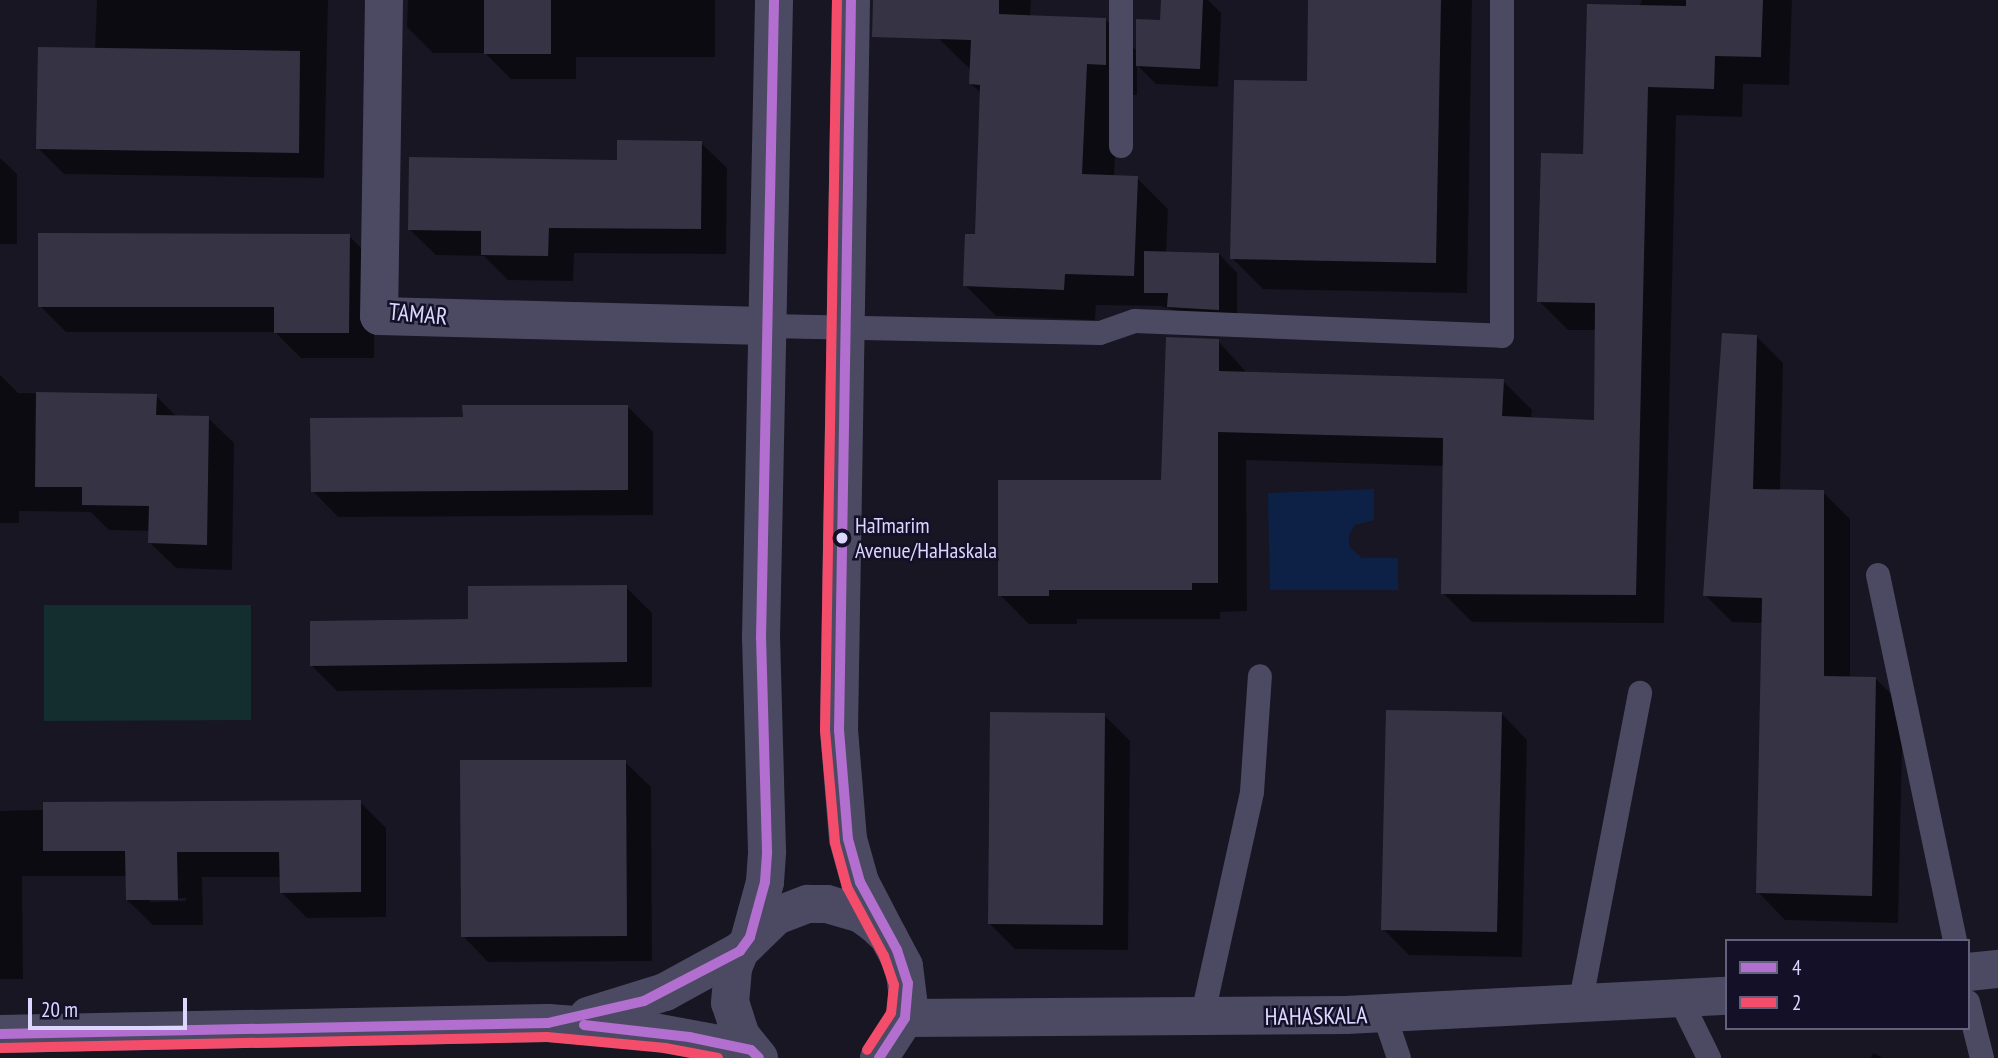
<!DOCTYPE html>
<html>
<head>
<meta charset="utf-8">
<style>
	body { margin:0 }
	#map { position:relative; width:1998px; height:1058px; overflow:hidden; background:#181622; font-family:"PT Sans Narrow",sans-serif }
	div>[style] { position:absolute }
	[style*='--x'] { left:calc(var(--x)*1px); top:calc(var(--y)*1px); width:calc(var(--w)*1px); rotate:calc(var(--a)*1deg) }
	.green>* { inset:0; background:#142e30 }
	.water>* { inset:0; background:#0d2147 }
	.shadow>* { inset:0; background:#0007 }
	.building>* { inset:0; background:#363345 }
	.service>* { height:24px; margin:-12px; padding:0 12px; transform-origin:12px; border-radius:12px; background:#4c4a63 }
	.minor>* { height:38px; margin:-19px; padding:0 19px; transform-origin:19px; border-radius:19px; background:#4c4a63 }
	.tertiary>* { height:38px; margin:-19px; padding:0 19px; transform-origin:19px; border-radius:19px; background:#4c4a63 }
	.bus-1>* { height:10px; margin:-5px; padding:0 5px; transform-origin:5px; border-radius:5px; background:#b36fd0 }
	.bus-2>* { height:10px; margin:-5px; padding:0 5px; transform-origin:5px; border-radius:5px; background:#f44d6c }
	.dots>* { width:19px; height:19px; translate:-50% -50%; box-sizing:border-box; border:4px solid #141028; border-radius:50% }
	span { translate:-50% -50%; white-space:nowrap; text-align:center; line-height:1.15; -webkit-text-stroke:5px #141028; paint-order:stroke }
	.bus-label { font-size:22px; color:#dcd7ff }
	.left { translate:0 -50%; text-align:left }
	.street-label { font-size:24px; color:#dcd7ff }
	.legend { position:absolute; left:1725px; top:939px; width:245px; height:91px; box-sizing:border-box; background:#141028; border:2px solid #64607e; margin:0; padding:9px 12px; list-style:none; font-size:21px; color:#dcd7ff }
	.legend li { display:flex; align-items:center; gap:14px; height:35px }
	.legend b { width:35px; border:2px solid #64607e }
	.scale { position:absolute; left:28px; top:998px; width:159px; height:32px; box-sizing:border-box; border:4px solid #dcd7ff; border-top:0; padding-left:9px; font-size:21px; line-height:24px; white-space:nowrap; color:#dcd7ff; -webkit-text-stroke:5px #141028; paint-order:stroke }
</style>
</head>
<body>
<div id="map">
	<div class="green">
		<i style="clip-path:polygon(44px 605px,251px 605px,251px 720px,44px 721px)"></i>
	</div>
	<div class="water">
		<i style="clip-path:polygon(1374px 489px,1374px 520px,1355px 525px,1349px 535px,1349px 547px,1362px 558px,1398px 558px,1398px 590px,1270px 590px,1268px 493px)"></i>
	</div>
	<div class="shadow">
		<i style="clip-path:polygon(97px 0,328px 0,324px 178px,64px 174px,38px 148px,95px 50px)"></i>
		<i style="clip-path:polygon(408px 0,715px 0,715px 57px,576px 57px,576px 79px,511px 79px,485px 53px,433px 53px,407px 27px)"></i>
		<i style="clip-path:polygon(939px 0,1031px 0,1030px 16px,1105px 19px,1138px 52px,1161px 22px,1162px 0,1208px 0,1221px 13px,1218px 87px,1156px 84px,1137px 65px,1137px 95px,1118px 94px,1114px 177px,1137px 178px,1168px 209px,1166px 253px,1219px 254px,1237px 273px,1237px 327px,1160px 306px,1096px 305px,1095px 320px,996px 316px,965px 285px,976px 236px,982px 94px,970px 83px,971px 70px,938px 38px)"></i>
		<i style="clip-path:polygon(1310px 0,1472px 0,1467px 293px,1263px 289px,1232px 258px,1308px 83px)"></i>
		<i style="clip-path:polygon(1642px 0,1792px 0,1789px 85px,1743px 84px,1742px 117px,1676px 115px,1664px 623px,1472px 622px,1443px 593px,1444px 466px,1246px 460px,1247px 611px,1220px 612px,1220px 619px,1077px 619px,1077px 624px,1029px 624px,1000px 595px,1163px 482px,1218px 341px,1247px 373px,1503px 381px,1532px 410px,1531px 419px,1595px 422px,1596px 330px,1568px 330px,1539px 301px,1585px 156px)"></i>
		<i style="clip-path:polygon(701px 143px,727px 168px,726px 254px,574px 253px,573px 281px,508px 280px,484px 256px,436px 255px,410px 230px,619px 162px)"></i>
		<i style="clip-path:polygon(0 158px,17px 174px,17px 244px,0 244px)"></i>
		<i style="clip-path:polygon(349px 236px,375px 262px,374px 358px,301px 358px,275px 332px,66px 332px,40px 306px)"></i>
		<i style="clip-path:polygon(1756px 336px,1783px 363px,1780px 491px,1823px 492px,1850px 519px,1850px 678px,1876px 679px,1903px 706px,1898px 923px,1785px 920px,1758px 892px,1763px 623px,1732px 622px,1705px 595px)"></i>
		<i style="clip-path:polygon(0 375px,18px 393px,156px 396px,177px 417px,208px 418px,234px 443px,232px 570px,176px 568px,150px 543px,150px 531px,109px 530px,91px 512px,19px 511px,19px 523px,0 523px)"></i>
		<i style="clip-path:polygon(627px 406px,653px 432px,653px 515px,338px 517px,313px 491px)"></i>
		<i style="clip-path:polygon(626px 587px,652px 613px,652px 687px,337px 691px,311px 665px,470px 621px)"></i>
		<i style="clip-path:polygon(1502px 714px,1527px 740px,1522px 957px,1409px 955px,1383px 929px)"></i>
		<i style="clip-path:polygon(1104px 715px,1130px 741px,1128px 950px,1015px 949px,990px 924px)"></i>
		<i style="clip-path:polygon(625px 762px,651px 787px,652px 961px,488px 962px,463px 936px)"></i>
		<i style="clip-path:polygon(evenodd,360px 802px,386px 828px,386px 917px,307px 918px,281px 892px,281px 877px,202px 877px,203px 925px,153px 925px,127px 900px,127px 876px,22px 876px,23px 979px,0 979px,0 811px,360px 802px,150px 898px,186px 898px,186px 901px,150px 902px,150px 898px)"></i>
		<i style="clip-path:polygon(1873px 1053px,1883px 1058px,1871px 1058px)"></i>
	</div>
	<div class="building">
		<i style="clip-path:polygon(484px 0,551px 0,551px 54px,484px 54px)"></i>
		<i style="clip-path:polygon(873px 0,999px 0,999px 14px,1106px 18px,1106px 65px,1087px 64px,1082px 174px,1138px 176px,1134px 276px,1065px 274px,1064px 290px,963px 286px,965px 234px,975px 234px,980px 85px,969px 84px,971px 40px,872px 37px)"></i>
		<i style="clip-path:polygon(1161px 0,1203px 0,1200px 69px,1136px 66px,1136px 19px,1160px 20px)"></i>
		<i style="clip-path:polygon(1308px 0,1441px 0,1436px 263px,1230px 259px,1234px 80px,1307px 81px)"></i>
		<i style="clip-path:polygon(1686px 0,1763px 0,1761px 57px,1715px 56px,1714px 89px,1648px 87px,1636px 595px,1441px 594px,1443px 438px,1218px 432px,1218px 583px,1192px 583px,1192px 590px,1049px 590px,1049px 596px,998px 596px,998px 480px,1161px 480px,1166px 337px,1219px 339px,1219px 371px,1504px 379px,1502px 416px,1594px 420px,1595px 303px,1537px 302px,1541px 153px,1583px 154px,1587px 4px,1686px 6px)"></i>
		<i style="clip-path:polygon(38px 47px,300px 51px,299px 153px,36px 149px)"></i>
		<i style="clip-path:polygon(617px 140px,702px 141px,701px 229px,549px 228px,548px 256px,481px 255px,481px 231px,408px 230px,409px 157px,617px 160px)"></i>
		<i style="clip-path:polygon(38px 233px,350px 234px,349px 333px,274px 333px,274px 307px,38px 307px)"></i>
		<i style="clip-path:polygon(1144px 251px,1219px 253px,1219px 310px,1167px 307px,1168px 293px,1144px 293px)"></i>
		<i style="clip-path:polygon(1722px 333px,1757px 335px,1753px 489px,1824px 490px,1824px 676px,1876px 677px,1872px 896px,1756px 893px,1762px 598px,1703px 596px)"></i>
		<i style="clip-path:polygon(36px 392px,157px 394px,156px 415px,209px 416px,207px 545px,148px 543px,149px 506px,82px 505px,82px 487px,35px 487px)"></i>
		<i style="clip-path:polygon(462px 405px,628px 405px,628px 490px,311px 492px,310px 418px,463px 417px)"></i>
		<i style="clip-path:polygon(627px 585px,627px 662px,310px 666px,310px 621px,468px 619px,468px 586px)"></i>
		<i style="clip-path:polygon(1386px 710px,1502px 712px,1497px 932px,1381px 930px)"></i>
		<i style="clip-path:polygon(990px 712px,1105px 713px,1103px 925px,988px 924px)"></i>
		<i style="clip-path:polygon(460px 760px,626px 760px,627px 936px,461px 937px)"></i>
		<i style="clip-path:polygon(361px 800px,361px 892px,280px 893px,279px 852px,177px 852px,178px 900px,126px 900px,125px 851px,43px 851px,43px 802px)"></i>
	</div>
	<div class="service">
		<i style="--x:1121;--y:0;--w:146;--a:90"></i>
		<i style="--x:768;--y:326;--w:332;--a:1.2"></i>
		<i style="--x:1100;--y:333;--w:37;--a:-19"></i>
		<i style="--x:1135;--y:321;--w:367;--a:2.3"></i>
		<i style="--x:1502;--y:336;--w:336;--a:-90"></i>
		<i style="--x:1878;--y:575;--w:374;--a:78.1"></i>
		<i style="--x:1680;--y:999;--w:66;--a:63.8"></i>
		<i style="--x:1968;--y:1002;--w:58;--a:76"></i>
		<i style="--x:1580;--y:1005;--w:318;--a:-79.1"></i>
		<i style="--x:1384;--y:1014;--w:46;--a:71.2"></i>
		<i style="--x:1202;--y:1018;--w:231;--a:-77.5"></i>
		<i style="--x:1252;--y:792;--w:116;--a:-86.1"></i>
	</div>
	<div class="minor">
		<i style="--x:384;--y:0;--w:316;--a:90.9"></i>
		<i style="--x:379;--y:316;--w:389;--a:1.5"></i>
		<i style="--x:1968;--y:972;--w:30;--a:-6"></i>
		<i style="--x:905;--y:1018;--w:441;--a:-0.4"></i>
		<i style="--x:1346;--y:1015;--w:381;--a:-2.9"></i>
	</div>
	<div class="tertiary">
		<i style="--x:851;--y:0;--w:730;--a:90.94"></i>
		<i style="--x:839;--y:730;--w:109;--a:85.3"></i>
		<i style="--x:848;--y:839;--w:45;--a:74.4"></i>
		<i style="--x:860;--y:882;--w:61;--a:62.6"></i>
		<i style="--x:750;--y:937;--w:57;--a:-74.7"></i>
		<i style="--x:765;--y:882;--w:31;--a:-86"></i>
		<i style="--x:767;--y:851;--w:213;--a:-91.6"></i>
		<i style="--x:761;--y:638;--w:638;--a:-88.83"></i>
		<i style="--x:588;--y:1016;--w:81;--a:-17.3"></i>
		<i style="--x:665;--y:992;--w:85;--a:-28.7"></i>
		<i style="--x:0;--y:1034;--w:548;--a:-1.15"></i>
		<i style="--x:548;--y:1023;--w:95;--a:4.2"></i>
		<i style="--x:643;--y:1030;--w:110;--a:10.5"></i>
		<i style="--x:759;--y:1058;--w:28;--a:-129"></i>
		<i style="--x:741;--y:1036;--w:35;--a:-108"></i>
		<i style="--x:730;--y:1003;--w:35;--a:-85"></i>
		<i style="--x:733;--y:968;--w:18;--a:-68"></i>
		<i style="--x:740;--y:951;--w:50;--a:-44.2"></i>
		<i style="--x:776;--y:916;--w:34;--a:-21"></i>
		<i style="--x:808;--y:904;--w:19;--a:0"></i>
		<i style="--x:827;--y:904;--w:35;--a:16"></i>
		<i style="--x:861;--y:914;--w:17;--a:36"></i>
		<i style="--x:875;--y:924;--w:18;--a:43"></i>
		<i style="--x:888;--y:936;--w:34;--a:62"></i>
		<i style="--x:904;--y:966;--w:35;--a:83"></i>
		<i style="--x:908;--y:1001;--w:17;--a:100"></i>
		<i style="--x:905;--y:1018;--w:48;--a:123"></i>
	</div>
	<div class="bus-1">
		<i style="--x:851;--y:0;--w:730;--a:90.94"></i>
		<i style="--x:839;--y:730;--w:109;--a:85.3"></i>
		<i style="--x:848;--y:839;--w:45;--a:74.4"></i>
		<i style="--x:860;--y:882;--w:77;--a:61.4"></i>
		<i style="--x:897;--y:950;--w:35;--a:72"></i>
		<i style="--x:908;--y:983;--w:35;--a:95"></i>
		<i style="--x:905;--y:1018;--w:48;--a:123"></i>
		<i style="--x:584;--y:1025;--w:106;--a:6.5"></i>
		<i style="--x:689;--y:1037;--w:63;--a:11.8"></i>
		<i style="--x:751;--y:1050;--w:11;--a:45"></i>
		<i style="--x:0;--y:1034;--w:548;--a:-1.15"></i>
		<i style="--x:548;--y:1023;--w:98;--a:-12.9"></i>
		<i style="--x:644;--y:1001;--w:108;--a:-27.5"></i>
		<i style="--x:740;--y:951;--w:17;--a:-54"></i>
		<i style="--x:750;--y:937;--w:57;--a:-74.7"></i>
		<i style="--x:765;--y:882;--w:31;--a:-86"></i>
		<i style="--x:767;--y:851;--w:213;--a:-91.6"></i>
		<i style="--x:761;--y:638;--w:638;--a:-88.83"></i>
	</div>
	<div class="bus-2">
		<i style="--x:837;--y:0;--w:730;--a:90.94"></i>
		<i style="--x:825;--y:730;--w:113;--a:84.9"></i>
		<i style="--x:835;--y:843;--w:46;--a:74.7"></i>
		<i style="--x:847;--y:887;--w:78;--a:61.8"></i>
		<i style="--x:884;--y:956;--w:31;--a:71"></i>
		<i style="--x:894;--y:985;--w:28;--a:96"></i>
		<i style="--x:891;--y:1013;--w:44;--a:123"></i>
		<i style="--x:0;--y:1048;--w:547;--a:-1.15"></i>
		<i style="--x:547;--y:1037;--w:119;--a:5.3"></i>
		<i style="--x:665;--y:1048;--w:54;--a:10.7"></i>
	</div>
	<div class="dots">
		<i style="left:842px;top:538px;background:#dcd7ff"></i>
	</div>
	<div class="bus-label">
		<span class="left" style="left:855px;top:538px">HaTmarim<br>Avenue/HaHaskala</span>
	</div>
	<div class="street-label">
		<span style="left:418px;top:314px;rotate:5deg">TAMAR</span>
		<span style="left:1316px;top:1016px;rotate:-1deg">HAHASKALA</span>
	</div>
	<ul class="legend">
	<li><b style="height:9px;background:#b36fd0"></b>4</li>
	<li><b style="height:9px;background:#f44d6c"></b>2</li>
	</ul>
	<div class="scale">20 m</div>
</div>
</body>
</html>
